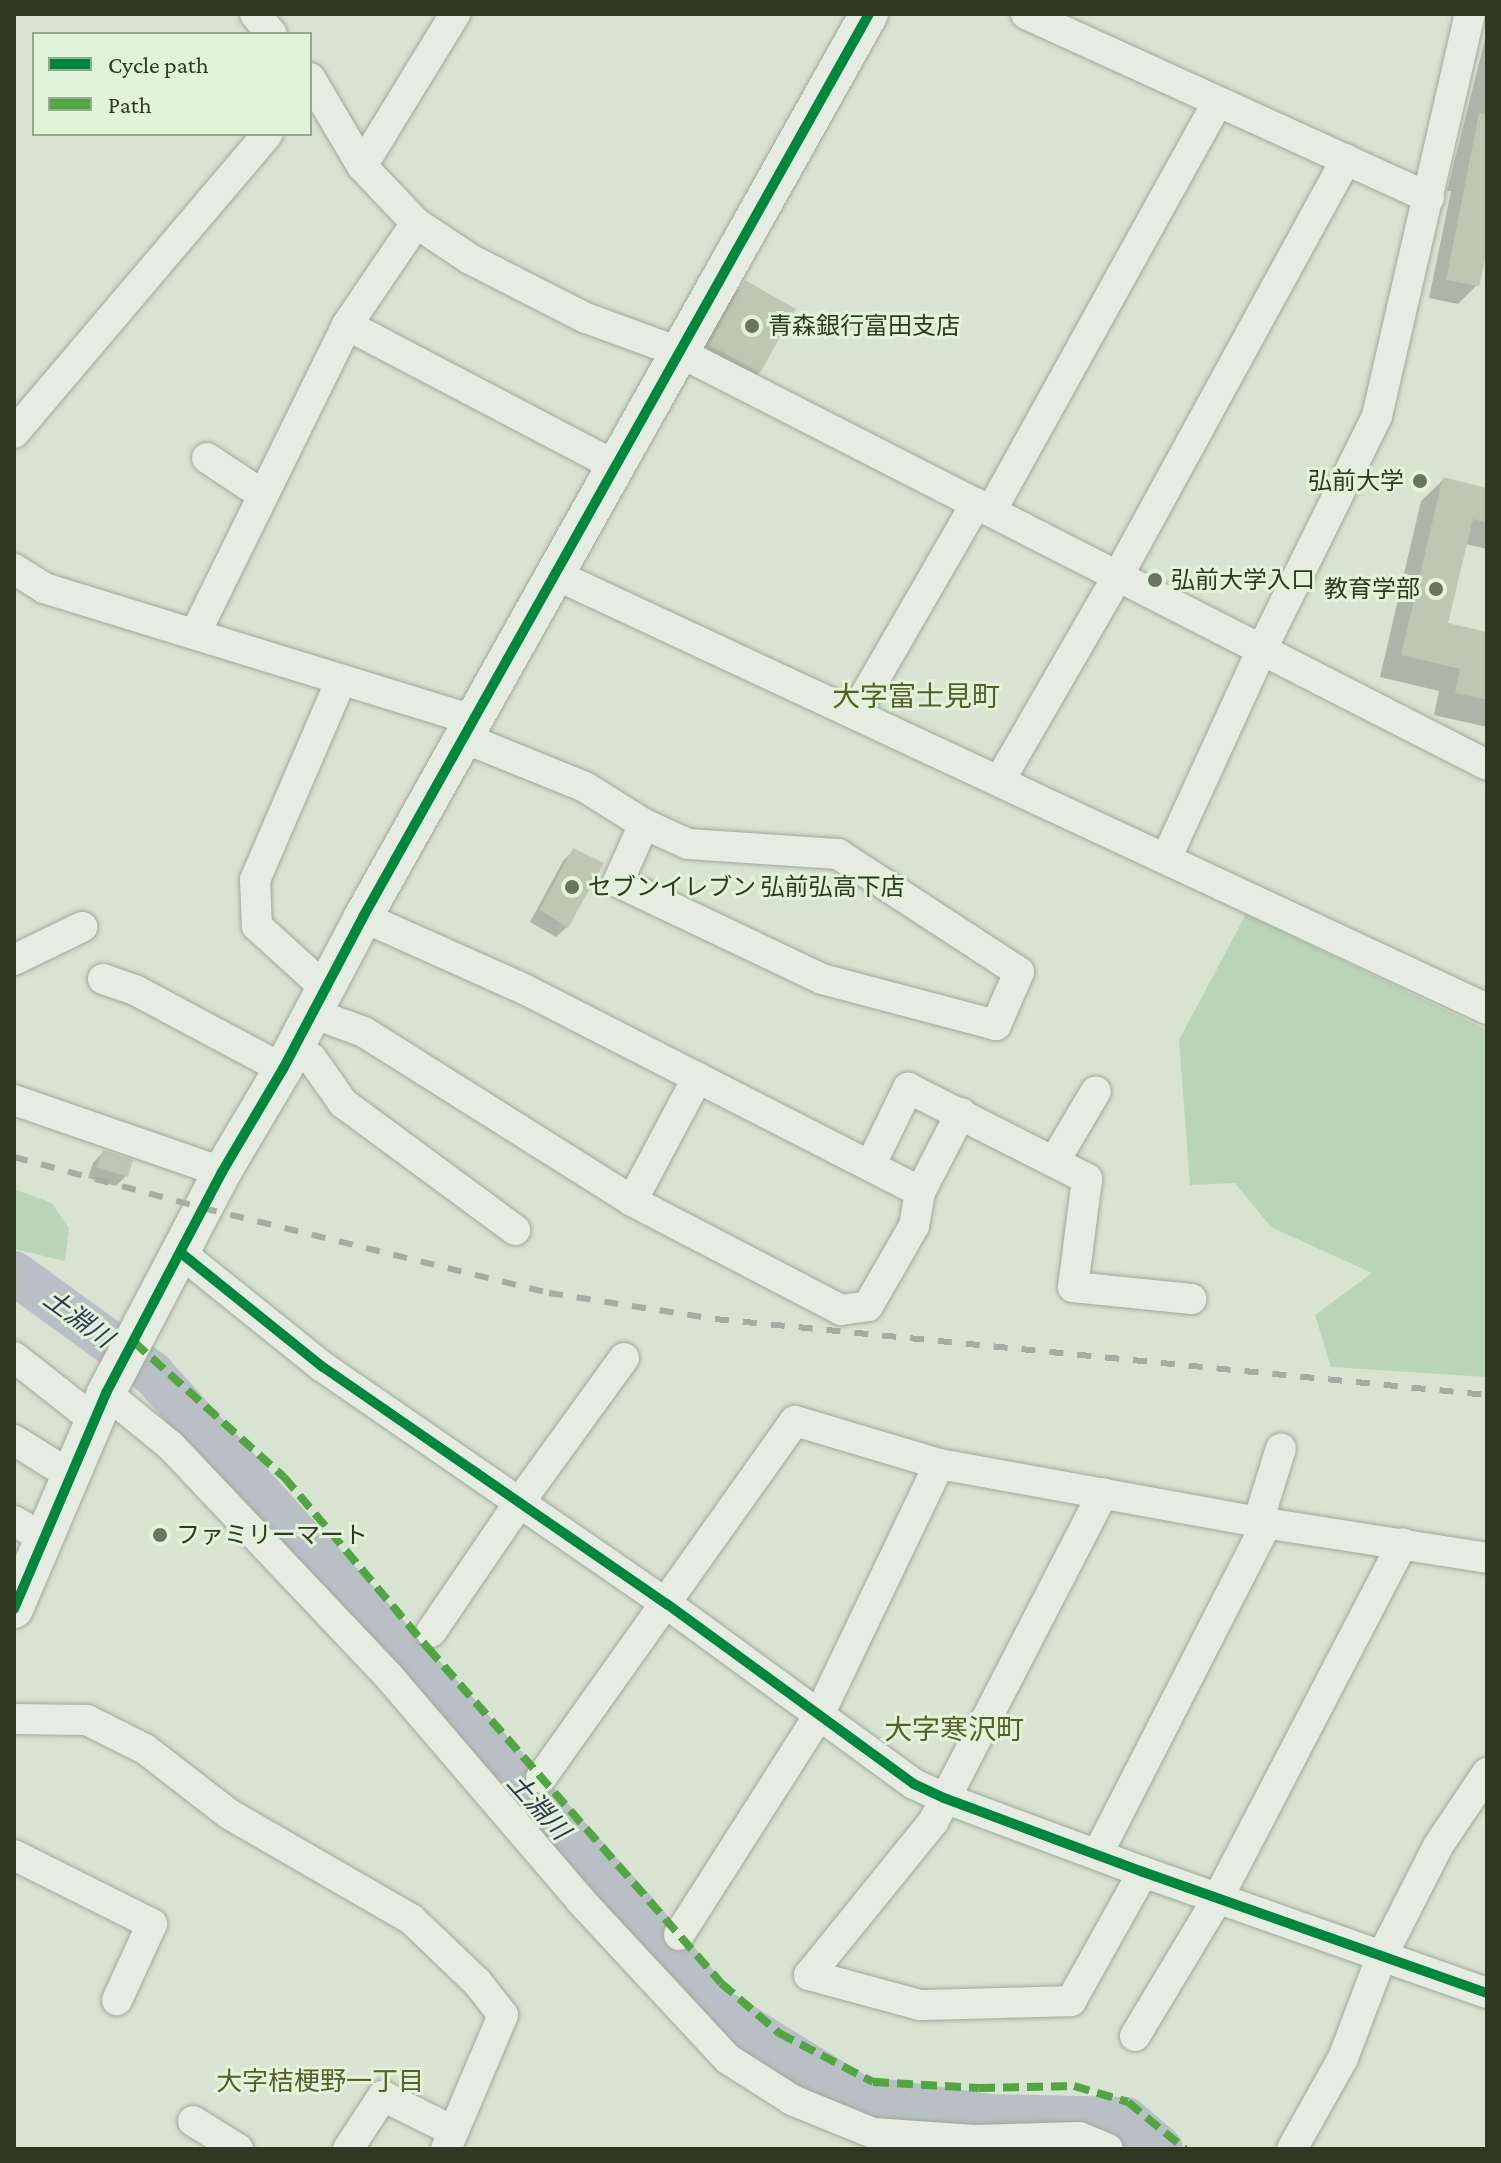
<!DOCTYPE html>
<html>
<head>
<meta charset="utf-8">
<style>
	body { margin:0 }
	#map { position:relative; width:1501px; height:2163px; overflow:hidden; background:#d8e3d2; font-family:"Crimson Pro","Noto Sans JP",serif }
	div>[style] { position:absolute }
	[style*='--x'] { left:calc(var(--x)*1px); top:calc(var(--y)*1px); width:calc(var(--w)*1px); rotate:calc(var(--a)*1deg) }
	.green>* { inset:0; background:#b9d4b8 }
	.shadow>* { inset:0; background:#0003 }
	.river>* { height:44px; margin:-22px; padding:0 22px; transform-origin:22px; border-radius:22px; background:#b8c0c5 }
	.building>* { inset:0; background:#bdc7b3 }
	.roads { filter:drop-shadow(0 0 2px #a0a99a) drop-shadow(0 0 2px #a0a99a) }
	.minor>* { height:30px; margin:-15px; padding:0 15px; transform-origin:15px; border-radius:15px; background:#e6ece2 }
	.tertiary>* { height:38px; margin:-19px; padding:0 19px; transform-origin:19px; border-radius:19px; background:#e6ece2 }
	.rail>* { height:6px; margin-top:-3px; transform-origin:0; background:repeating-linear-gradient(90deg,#a6aca2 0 14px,transparent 0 28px) }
	.quiet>* { height:8px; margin-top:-4px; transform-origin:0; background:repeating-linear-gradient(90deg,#52a641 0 16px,transparent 0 24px) }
	.cycleway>* { height:10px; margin:-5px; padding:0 5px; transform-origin:5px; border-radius:5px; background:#00873e }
	.dots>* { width:22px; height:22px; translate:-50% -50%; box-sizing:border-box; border:4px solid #e1f3d9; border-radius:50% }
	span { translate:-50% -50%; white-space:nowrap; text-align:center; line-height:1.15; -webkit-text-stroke:6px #e1f3d9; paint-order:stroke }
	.poi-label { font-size:24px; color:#2e3822 }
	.left { translate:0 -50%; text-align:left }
	.right { translate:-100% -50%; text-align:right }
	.water-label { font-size:26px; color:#333756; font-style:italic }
	.neighbourhood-label { font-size:26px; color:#566026 }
	.quarter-label { font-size:28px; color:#566026 }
	.frame { position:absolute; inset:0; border:16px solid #2e3822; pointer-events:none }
	.legend { position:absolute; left:32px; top:32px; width:280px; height:104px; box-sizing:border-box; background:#e1f3d9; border:2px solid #99a890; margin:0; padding:10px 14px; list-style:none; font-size:24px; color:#2e3822 }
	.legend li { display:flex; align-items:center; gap:16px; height:40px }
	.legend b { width:40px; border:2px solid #99a890 }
</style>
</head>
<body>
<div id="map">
	<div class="green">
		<i style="clip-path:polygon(1246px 914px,1487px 1030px,1487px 1377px,1331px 1367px,1315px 1315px,1372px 1273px,1271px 1227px,1235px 1183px,1190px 1185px,1179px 1040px)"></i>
		<i style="clip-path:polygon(14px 1189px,52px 1203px,69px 1229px,65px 1261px,14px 1249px)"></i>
	</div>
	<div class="shadow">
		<i style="clip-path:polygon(1486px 35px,1487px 240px,1477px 285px,1458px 304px,1429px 298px,1451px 191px,1447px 191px)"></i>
		<i style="clip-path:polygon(745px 283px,759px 372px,742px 389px,694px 362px,729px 299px)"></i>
		<i style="clip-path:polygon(1444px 479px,1487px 490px,1487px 549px,1465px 544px,1446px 624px,1487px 634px,1487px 727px,1434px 715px,1439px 691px,1380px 677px,1421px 501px)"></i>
		<i style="clip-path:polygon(573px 851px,567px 927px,556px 937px,530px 922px,563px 861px)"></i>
		<i style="clip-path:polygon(103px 1152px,127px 1175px,116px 1186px,88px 1178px,93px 1163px)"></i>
	</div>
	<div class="river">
		<i style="--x:14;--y:1273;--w:169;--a:35.9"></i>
		<i style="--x:151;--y:1372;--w:723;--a:48.08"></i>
		<i style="--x:634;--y:1910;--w:131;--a:50"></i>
		<i style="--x:718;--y:2010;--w:166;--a:31.7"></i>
		<i style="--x:859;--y:2097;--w:129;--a:8.4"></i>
		<i style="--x:987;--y:2116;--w:139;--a:1.2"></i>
		<i style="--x:1126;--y:2119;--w:46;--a:40.6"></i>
	</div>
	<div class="building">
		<i style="clip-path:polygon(1479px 113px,1487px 114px,1487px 252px,1479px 286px,1446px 280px)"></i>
		<i style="clip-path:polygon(745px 280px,796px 309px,760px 373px,709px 345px)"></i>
		<i style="clip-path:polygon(1443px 477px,1487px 488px,1487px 523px,1473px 519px,1448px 623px,1487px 632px,1487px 700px,1455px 693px,1460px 669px,1401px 655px)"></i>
		<i style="clip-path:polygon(573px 848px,604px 863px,568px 928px,540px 910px)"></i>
		<i style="clip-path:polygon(103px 1150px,133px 1160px,128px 1177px,97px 1167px)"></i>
	</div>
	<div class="roads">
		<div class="minor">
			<i style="--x:255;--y:14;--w:26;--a:50"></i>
			<i style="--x:1026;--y:14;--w:443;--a:24.5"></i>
			<i style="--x:310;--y:78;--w:102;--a:59.4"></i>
			<i style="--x:362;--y:166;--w:79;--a:46.5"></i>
			<i style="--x:416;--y:223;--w:65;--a:33.7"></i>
			<i style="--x:470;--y:259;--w:130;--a:27"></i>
			<i style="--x:586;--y:318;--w:99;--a:20.1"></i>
			<i style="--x:679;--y:352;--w:907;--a:27.07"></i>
			<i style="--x:362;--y:166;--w:178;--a:-58.5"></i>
			<i style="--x:347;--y:325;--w:305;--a:27.7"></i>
			<i style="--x:14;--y:433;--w:392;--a:-49.7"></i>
			<i style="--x:207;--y:458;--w:67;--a:33.5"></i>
			<i style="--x:991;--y:511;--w:466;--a:-61"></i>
			<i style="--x:14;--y:569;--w:36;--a:32"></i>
			<i style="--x:44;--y:588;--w:450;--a:17.1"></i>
			<i style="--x:556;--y:575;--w:1027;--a:24.99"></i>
			<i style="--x:195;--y:634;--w:344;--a:-63.8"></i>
			<i style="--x:347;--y:325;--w:123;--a:-55.9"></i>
			<i style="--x:855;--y:713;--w:242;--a:-60"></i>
			<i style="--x:464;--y:738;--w:131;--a:22"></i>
			<i style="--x:585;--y:787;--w:70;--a:32.1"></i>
			<i style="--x:644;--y:824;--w:48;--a:24.4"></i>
			<i style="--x:688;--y:844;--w:150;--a:3.8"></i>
			<i style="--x:838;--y:854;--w:216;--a:33.1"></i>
			<i style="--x:1019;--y:972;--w:58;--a:113.5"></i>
			<i style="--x:996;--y:1025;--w:180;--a:-165.2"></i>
			<i style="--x:822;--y:979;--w:226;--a:-154.6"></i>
			<i style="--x:618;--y:882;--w:64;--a:-65.9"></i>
			<i style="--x:1000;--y:780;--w:236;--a:-60"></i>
			<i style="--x:1118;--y:576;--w:475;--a:-61.3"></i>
			<i style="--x:1166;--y:859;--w:231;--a:-65.4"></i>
			<i style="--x:1262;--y:649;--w:260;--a:-63.7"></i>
			<i style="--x:1377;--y:416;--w:413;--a:-77"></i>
			<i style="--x:363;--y:917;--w:176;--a:24.1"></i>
			<i style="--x:524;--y:989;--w:445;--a:27.1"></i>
			<i style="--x:14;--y:960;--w:76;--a:-25.9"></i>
			<i style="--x:103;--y:979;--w:34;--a:19"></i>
			<i style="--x:135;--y:990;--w:168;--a:28.1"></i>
			<i style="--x:324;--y:987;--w:91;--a:-137.7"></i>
			<i style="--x:257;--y:926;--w:46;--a:-92.5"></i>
			<i style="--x:255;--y:880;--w:218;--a:-66.7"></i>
			<i style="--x:312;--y:1013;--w:55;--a:20.1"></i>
			<i style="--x:364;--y:1032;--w:317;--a:32.2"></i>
			<i style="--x:632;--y:1201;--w:140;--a:-62"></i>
			<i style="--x:295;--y:1046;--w:21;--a:37"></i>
			<i style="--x:312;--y:1059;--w:54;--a:54.8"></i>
			<i style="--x:343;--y:1103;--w:214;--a:36.4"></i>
			<i style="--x:14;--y:1100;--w:220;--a:19.1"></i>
			<i style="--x:1054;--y:1162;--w:82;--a:-59.4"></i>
			<i style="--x:871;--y:1164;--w:85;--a:-64"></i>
			<i style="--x:908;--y:1088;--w:201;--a:26.9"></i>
			<i style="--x:1087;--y:1179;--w:109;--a:97.4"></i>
			<i style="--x:1073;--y:1287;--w:119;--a:5.8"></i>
			<i style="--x:632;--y:1201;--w:236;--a:27.5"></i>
			<i style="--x:841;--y:1310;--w:27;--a:-8"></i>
			<i style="--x:868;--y:1306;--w:92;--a:-60.1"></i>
			<i style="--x:914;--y:1226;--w:35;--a:-80"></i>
			<i style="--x:920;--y:1192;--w:89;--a:-62.6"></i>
			<i style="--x:181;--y:1253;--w:182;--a:38.8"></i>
			<i style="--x:323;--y:1367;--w:418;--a:34.6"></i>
			<i style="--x:667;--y:1604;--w:306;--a:36.1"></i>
			<i style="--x:914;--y:1784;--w:33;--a:25"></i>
			<i style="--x:944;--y:1798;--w:212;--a:20.4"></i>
			<i style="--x:1143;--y:1872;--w:365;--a:19.4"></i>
			<i style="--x:14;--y:1357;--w:102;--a:38.2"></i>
			<i style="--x:106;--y:1393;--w:84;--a:39.2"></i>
			<i style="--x:171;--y:1446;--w:320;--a:46.6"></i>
			<i style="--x:391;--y:1679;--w:292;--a:49.4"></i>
			<i style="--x:581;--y:1901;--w:216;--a:47.1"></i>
			<i style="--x:728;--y:2059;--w:76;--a:32.6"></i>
			<i style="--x:792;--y:2100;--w:87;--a:22.2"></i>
			<i style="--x:873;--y:2133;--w:101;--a:4"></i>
			<i style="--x:974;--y:2140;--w:105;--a:-1.6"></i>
			<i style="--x:1079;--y:2137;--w:31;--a:22"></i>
			<i style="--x:14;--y:1440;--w:66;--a:32"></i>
			<i style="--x:1103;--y:1493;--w:370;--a:117.3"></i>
			<i style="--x:933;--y:1822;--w:197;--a:129"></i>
			<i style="--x:809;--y:1975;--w:115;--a:15.1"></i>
			<i style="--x:920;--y:2005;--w:151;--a:-1.5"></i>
			<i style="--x:1071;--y:2001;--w:148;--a:-60.8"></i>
			<i style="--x:14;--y:1521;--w:34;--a:30"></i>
			<i style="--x:1258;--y:1522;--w:77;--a:-72.7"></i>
			<i style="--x:431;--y:1632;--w:156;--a:-55.7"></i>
			<i style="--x:519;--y:1503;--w:179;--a:-54.1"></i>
			<i style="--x:14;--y:1719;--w:73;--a:0.8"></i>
			<i style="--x:87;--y:1720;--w:65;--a:26.6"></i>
			<i style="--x:145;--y:1749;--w:106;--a:37.7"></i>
			<i style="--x:229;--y:1814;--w:210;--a:30"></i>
			<i style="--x:411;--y:1919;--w:91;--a:43.7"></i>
			<i style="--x:477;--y:1982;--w:42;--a:51.8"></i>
			<i style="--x:503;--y:2015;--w:146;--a:113"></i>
			<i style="--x:541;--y:1778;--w:438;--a:-54.6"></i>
			<i style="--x:795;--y:1421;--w:150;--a:16.6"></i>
			<i style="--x:939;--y:1464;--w:324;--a:10.3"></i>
			<i style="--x:1258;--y:1522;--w:232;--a:8.9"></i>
			<i style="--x:1098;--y:1853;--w:371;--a:-62.9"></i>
			<i style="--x:14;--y:1855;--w:154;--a:26.6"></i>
			<i style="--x:152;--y:1924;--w:84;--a:114.7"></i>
			<i style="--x:679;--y:1935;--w:261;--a:-57.5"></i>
			<i style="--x:819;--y:1715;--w:278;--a:-64.4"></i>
			<i style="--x:1135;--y:2036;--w:161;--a:-59"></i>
			<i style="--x:1218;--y:1898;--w:400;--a:-62.5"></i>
			<i style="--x:193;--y:2121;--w:53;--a:31.9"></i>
			<i style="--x:348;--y:2149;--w:64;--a:-56.6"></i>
			<i style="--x:383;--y:2096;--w:78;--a:26.6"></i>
			<i style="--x:1292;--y:2149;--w:104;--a:-60.7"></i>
			<i style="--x:1343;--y:2058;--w:107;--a:-69.2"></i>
			<i style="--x:1381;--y:1958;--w:126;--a:-63"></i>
			<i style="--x:1438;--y:1846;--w:88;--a:-56.1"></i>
		</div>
		<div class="tertiary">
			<i style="--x:14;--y:1609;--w:235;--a:-66.9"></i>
			<i style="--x:106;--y:1393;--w:250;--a:-62.3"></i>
			<i style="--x:222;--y:1172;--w:120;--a:-59.4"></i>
			<i style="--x:283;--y:1069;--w:172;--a:-62.2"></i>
			<i style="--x:363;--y:917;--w:1035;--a:-60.74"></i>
		</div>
	</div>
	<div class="rail">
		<i style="--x:14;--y:1157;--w:196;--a:15.1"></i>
		<i style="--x:203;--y:1208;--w:356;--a:13.8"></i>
		<i style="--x:549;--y:1293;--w:168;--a:8.9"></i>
		<i style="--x:715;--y:1319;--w:776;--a:5.62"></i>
	</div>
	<div class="quiet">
		<i style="--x:134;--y:1342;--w:202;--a:42"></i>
		<i style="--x:284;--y:1477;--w:224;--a:49.9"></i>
		<i style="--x:428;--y:1648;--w:445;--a:48.8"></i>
		<i style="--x:721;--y:1983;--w:77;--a:40.8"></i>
		<i style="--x:779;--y:2033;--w:106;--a:27.5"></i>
		<i style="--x:873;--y:2082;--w:106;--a:3.2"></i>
		<i style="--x:979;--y:2088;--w:95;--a:-1.2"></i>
		<i style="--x:1074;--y:2086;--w:56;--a:16.5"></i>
		<i style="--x:1128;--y:2102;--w:74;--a:39.5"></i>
	</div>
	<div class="cycleway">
		<i style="--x:181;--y:1253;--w:182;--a:38.8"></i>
		<i style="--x:323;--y:1367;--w:418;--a:34.6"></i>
		<i style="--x:667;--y:1604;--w:306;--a:36.1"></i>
		<i style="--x:914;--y:1784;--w:33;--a:25"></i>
		<i style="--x:944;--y:1798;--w:212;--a:20.4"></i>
		<i style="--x:1143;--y:1872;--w:365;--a:19.4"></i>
		<i style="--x:14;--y:1609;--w:235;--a:-66.9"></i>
		<i style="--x:106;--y:1393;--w:250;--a:-62.3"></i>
		<i style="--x:222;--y:1172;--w:120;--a:-59.4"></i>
		<i style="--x:283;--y:1069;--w:172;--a:-62.2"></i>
		<i style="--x:363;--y:917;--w:1035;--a:-60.74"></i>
	</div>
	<div class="dots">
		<i style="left:752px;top:326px;background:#6a7460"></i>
		<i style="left:1420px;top:481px;background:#6a7460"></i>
		<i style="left:1155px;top:580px;background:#6a7460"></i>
		<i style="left:1436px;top:589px;background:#6a7460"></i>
		<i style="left:572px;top:887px;background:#6a7460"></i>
		<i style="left:160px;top:1535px;background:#6a7460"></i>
	</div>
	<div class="poi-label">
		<span class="left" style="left:768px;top:326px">青森銀行富田支店</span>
		<span class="right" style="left:1404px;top:481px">弘前大学</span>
		<span class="left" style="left:1171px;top:580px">弘前大学入口</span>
		<span class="right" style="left:1420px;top:589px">教育学部</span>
		<span class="left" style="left:588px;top:887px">セブンイレブン 弘前弘高下店</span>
		<span class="left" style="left:176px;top:1535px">ファミリーマート</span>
	</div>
	<div class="water-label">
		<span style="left:78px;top:1319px;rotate:36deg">土淵川</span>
		<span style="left:538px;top:1807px;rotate:48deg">土淵川</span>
	</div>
	<div class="neighbourhood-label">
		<span style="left:320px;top:2082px">大字桔梗野一丁目</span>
	</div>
	<div class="quarter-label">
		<span style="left:916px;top:697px">大字富士見町</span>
		<span style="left:954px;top:1730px">大字寒沢町</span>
	</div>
	<div class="frame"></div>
	<ul class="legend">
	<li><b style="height:10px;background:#00873e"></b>Cycle path</li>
	<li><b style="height:10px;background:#52a641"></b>Path</li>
	</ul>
</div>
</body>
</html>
